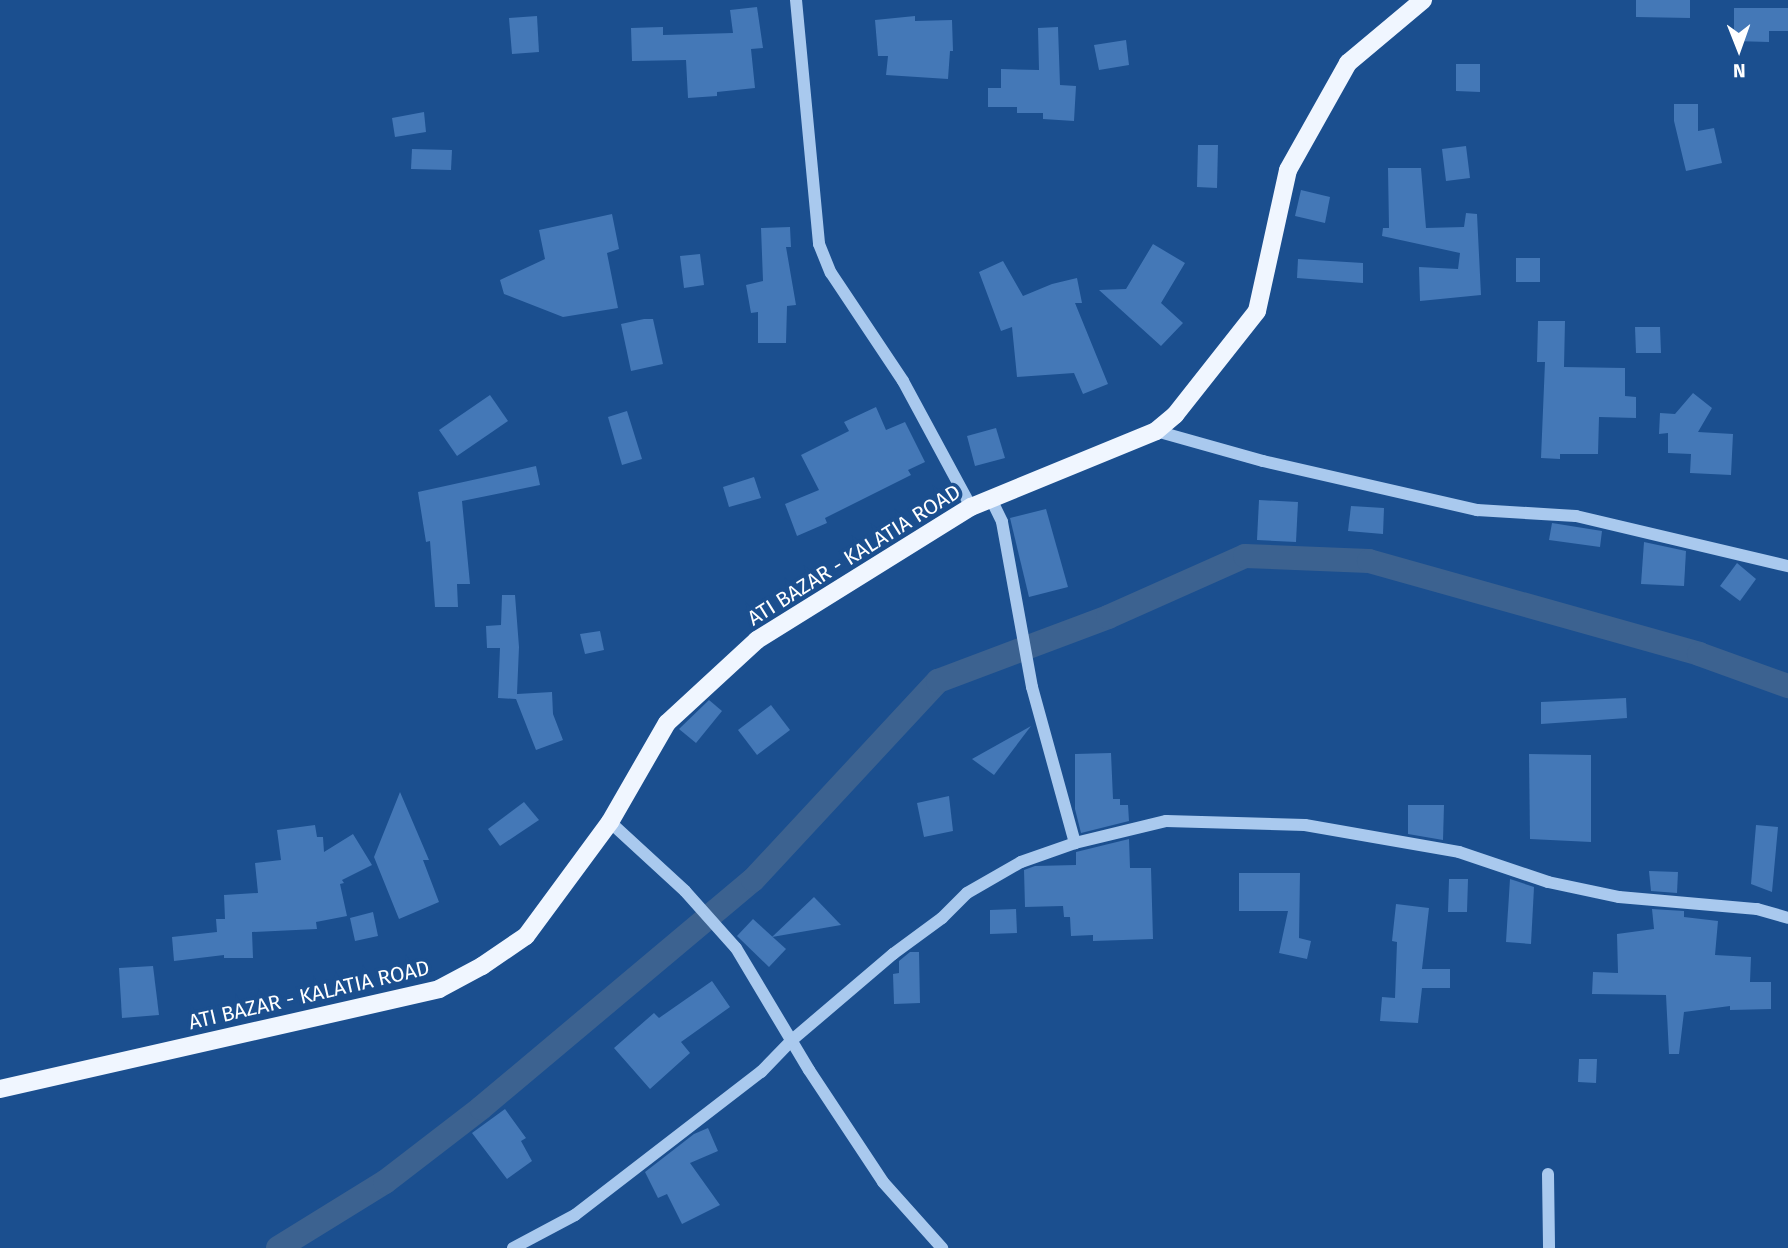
<!DOCTYPE html>
<html>
<head>
<meta charset="utf-8">
<style>
	body { margin:0 }
	#map { position:relative; width:1788px; height:1248px; overflow:hidden; background:#1b4f8f; font-family:"Fira Sans",sans-serif }
	div>[style] { position:absolute }
	[style*='--x'] { left:calc(var(--x)*1px); top:calc(var(--y)*1px); width:calc(var(--w)*1px); rotate:calc(var(--a)*1deg) }
	.canal>* { height:24px; margin:-12px; padding:0 12px; transform-origin:12px; border-radius:12px; background:#3c6290 }
	.building>* { inset:0; background:#4478b7 }
	.minor>* { height:12px; margin:-6px; padding:0 6px; transform-origin:6px; border-radius:6px; background:#a9c9ee }
	.major>* { height:18px; margin:-9px; padding:0 9px; transform-origin:9px; border-radius:9px; background:#f0f6ff }
	span { translate:-50% -50%; white-space:nowrap; text-align:center; line-height:1.15; -webkit-text-stroke:7px #1b4f8f; paint-order:stroke }
	.street-label { font-size:21px; color:#fff }
	.north { position:absolute; left:1704px; top:14px; width:70px; height:70px; -webkit-text-stroke:5px #1b4f8f; paint-order:stroke; rotate:179deg; font-size:19px; font-weight:700; line-height:28px; text-align:center; color:#fff }
	.north::after { content:''; display:block; margin:auto; width:24px; height:32px; background:#fff; clip-path:polygon(50% 0,100% 100%,50% 72%,0 100%) }
</style>
</head>
<body>
<div id="map">
	<div class="canal">
		<i style="--x:278;--y:1248;--w:126;--a:-31.7"></i>
		<i style="--x:385;--y:1182;--w:121;--a:-37.6"></i>
		<i style="--x:481;--y:1108;--w:355;--a:-40"></i>
		<i style="--x:753;--y:880;--w:272;--a:-47.1"></i>
		<i style="--x:938;--y:681;--w:182;--a:-20.6"></i>
		<i style="--x:1108;--y:617;--w:150;--a:-24"></i>
		<i style="--x:1245;--y:556;--w:124;--a:2.3"></i>
		<i style="--x:1369;--y:561;--w:343;--a:15.7"></i>
		<i style="--x:1699;--y:654;--w:95;--a:19.8"></i>
	</div>
	<div class="building">
		<i style="clip-path:polygon(1636px 0,1690px 0,1690px 18px,1636px 17px)"></i>
		<i style="clip-path:polygon(757px 7px,763px 48px,751px 49px,755px 88px,717px 92px,717px 96px,688px 98px,686px 60px,632px 61px,631px 28px,663px 27px,663px 35px,733px 33px,730px 10px)"></i>
		<i style="clip-path:polygon(1734px 8px,1788px 8px,1788px 31px,1769px 31px,1769px 42px,1734px 41px)"></i>
		<i style="clip-path:polygon(537px 16px,539px 52px,512px 54px,509px 18px)"></i>
		<i style="clip-path:polygon(915px 16px,915px 21px,952px 20px,953px 51px,950px 51px,948px 79px,886px 75px,888px 56px,878px 56px,875px 20px)"></i>
		<i style="clip-path:polygon(1058px 27px,1060px 85px,1076px 86px,1074px 121px,1043px 119px,1043px 113px,1017px 113px,1017px 107px,988px 107px,988px 88px,1001px 88px,1001px 69px,1039px 70px,1038px 28px)"></i>
		<i style="clip-path:polygon(1126px 40px,1129px 65px,1099px 70px,1094px 45px)"></i>
		<i style="clip-path:polygon(1456px 64px,1480px 64px,1480px 92px,1456px 91px)"></i>
		<i style="clip-path:polygon(1674px 104px,1698px 104px,1698px 131px,1714px 128px,1722px 163px,1686px 171px,1674px 121px)"></i>
		<i style="clip-path:polygon(424px 112px,426px 132px,395px 137px,392px 118px)"></i>
		<i style="clip-path:polygon(1198px 145px,1218px 145px,1217px 188px,1197px 187px)"></i>
		<i style="clip-path:polygon(1466px 146px,1470px 178px,1446px 181px,1442px 149px)"></i>
		<i style="clip-path:polygon(412px 149px,452px 150px,451px 170px,411px 169px)"></i>
		<i style="clip-path:polygon(1388px 168px,1421px 168px,1426px 228px,1464px 227px,1466px 213px,1477px 214px,1481px 295px,1420px 301px,1419px 267px,1458px 269px,1460px 253px,1382px 236px,1383px 228px,1389px 228px)"></i>
		<i style="clip-path:polygon(1301px 190px,1330px 197px,1325px 223px,1295px 216px)"></i>
		<i style="clip-path:polygon(612px 214px,619px 249px,607px 253px,618px 308px,563px 317px,504px 294px,500px 280px,545px 259px,539px 230px)"></i>
		<i style="clip-path:polygon(790px 227px,791px 247px,786px 247px,796px 305px,787px 306px,786px 343px,758px 343px,758px 312px,751px 313px,746px 285px,763px 281px,761px 228px)"></i>
		<i style="clip-path:polygon(1153px 244px,1185px 263px,1161px 303px,1183px 323px,1161px 346px,1099px 290px,1126px 289px)"></i>
		<i style="clip-path:polygon(700px 254px,704px 285px,684px 288px,680px 256px)"></i>
		<i style="clip-path:polygon(1516px 258px,1540px 258px,1540px 282px,1516px 282px)"></i>
		<i style="clip-path:polygon(1298px 259px,1363px 263px,1363px 283px,1297px 278px)"></i>
		<i style="clip-path:polygon(1003px 261px,1023px 296px,1052px 284px,1077px 278px,1082px 303px,1075px 303px,1108px 384px,1083px 394px,1074px 373px,1017px 377px,1012px 327px,1001px 331px,979px 272px)"></i>
		<i style="clip-path:polygon(644px 319px,653px 319px,663px 364px,631px 371px,621px 324px)"></i>
		<i style="clip-path:polygon(1538px 321px,1565px 321px,1564px 367px,1625px 368px,1625px 396px,1636px 397px,1636px 418px,1599px 417px,1598px 454px,1560px 454px,1560px 459px,1541px 458px,1545px 362px,1537px 362px)"></i>
		<i style="clip-path:polygon(1635px 327px,1660px 327px,1661px 353px,1636px 353px)"></i>
		<i style="clip-path:polygon(1693px 393px,1712px 408px,1698px 432px,1733px 434px,1731px 475px,1690px 473px,1691px 454px,1668px 453px,1668px 433px,1659px 434px,1660px 413px,1675px 414px)"></i>
		<i style="clip-path:polygon(490px 395px,508px 421px,457px 456px,439px 430px)"></i>
		<i style="clip-path:polygon(876px 407px,886px 430px,905px 422px,925px 462px,908px 470px,911px 475px,825px 518px,827px 523px,797px 536px,785px 504px,819px 490px,801px 455px,849px 431px,844px 422px)"></i>
		<i style="clip-path:polygon(627px 411px,642px 459px,622px 465px,608px 417px)"></i>
		<i style="clip-path:polygon(996px 428px,1005px 458px,975px 466px,967px 436px)"></i>
		<i style="clip-path:polygon(536px 466px,540px 485px,462px 501px,470px 584px,457px 584px,458px 607px,435px 607px,430px 541px,426px 542px,418px 492px)"></i>
		<i style="clip-path:polygon(754px 477px,761px 498px,729px 507px,723px 487px)"></i>
		<i style="clip-path:polygon(1259px 500px,1298px 502px,1296px 542px,1257px 540px)"></i>
		<i style="clip-path:polygon(1351px 506px,1384px 508px,1383px 534px,1348px 531px)"></i>
		<i style="clip-path:polygon(1046px 509px,1068px 587px,1029px 597px,1010px 518px)"></i>
		<i style="clip-path:polygon(1552px 523px,1602px 531px,1600px 547px,1549px 540px)"></i>
		<i style="clip-path:polygon(1644px 542px,1686px 551px,1684px 586px,1641px 584px)"></i>
		<i style="clip-path:polygon(1737px 563px,1756px 579px,1740px 601px,1720px 586px)"></i>
		<i style="clip-path:polygon(502px 595px,515px 595px,519px 647px,517px 694px,552px 692px,553px 714px,563px 740px,536px 750px,516px 699px,498px 698px,500px 648px,487px 648px,486px 626px,501px 625px)"></i>
		<i style="clip-path:polygon(600px 631px,604px 650px,585px 654px,580px 634px)"></i>
		<i style="clip-path:polygon(1626px 698px,1627px 718px,1541px 724px,1541px 702px)"></i>
		<i style="clip-path:polygon(709px 700px,722px 711px,696px 743px,679px 729px)"></i>
		<i style="clip-path:polygon(771px 705px,790px 730px,757px 755px,738px 730px)"></i>
		<i style="clip-path:polygon(1031px 726px,994px 775px,972px 759px)"></i>
		<i style="clip-path:polygon(1111px 753px,1113px 799px,1120px 799px,1120px 805px,1128px 805px,1129px 821px,1081px 833px,1075px 809px,1075px 754px)"></i>
		<i style="clip-path:polygon(1529px 754px,1591px 755px,1591px 842px,1530px 839px)"></i>
		<i style="clip-path:polygon(400px 792px,429px 860px,423px 860px,439px 902px,399px 919px,374px 857px)"></i>
		<i style="clip-path:polygon(949px 796px,953px 831px,924px 837px,917px 803px)"></i>
		<i style="clip-path:polygon(524px 802px,539px 820px,500px 846px,488px 829px)"></i>
		<i style="clip-path:polygon(1408px 805px,1444px 805px,1443px 840px,1408px 834px)"></i>
		<i style="clip-path:polygon(315px 825px,317px 837px,323px 837px,324px 852px,353px 834px,372px 865px,342px 880px,344px 883px,340px 884px,347px 916px,316px 922px,317px 929px,252px 932px,253px 958px,224px 958px,224px 955px,174px 961px,172px 937px,217px 932px,216px 919px,225px 919px,224px 895px,258px 893px,255px 863px,281px 860px,277px 830px)"></i>
		<i style="clip-path:polygon(1756px 825px,1778px 827px,1772px 892px,1751px 884px)"></i>
		<i style="clip-path:polygon(1129px 839px,1130px 868px,1151px 868px,1153px 939px,1093px 941px,1093px 935px,1071px 936px,1070px 917px,1064px 917px,1063px 906px,1025px 907px,1024px 870px,1035px 866px,1076px 865px,1076px 852px)"></i>
		<i style="clip-path:polygon(1649px 871px,1678px 872px,1677px 893px,1651px 891px)"></i>
		<i style="clip-path:polygon(1239px 873px,1300px 873px,1299px 938px,1311px 941px,1307px 959px,1279px 953px,1288px 911px,1239px 911px)"></i>
		<i style="clip-path:polygon(1449px 879px,1468px 879px,1467px 912px,1448px 912px)"></i>
		<i style="clip-path:polygon(1510px 879px,1534px 887px,1531px 944px,1506px 942px)"></i>
		<i style="clip-path:polygon(814px 897px,841px 925px,772px 937px)"></i>
		<i style="clip-path:polygon(1396px 904px,1429px 908px,1422px 969px,1450px 969px,1450px 988px,1422px 988px,1418px 1023px,1380px 1021px,1382px 997px,1395px 998px,1397px 942px,1392px 941px)"></i>
		<i style="clip-path:polygon(1016px 909px,1017px 933px,990px 934px,990px 910px)"></i>
		<i style="clip-path:polygon(1652px 909px,1684px 911px,1684px 917px,1718px 921px,1715px 955px,1751px 957px,1750px 982px,1771px 982px,1771px 1009px,1730px 1010px,1730px 1006px,1684px 1012px,1679px 1054px,1669px 1054px,1666px 995px,1592px 994px,1593px 972px,1618px 973px,1617px 934px,1654px 929px)"></i>
		<i style="clip-path:polygon(373px 912px,378px 936px,355px 941px,350px 918px)"></i>
		<i style="clip-path:polygon(753px 919px,786px 949px,769px 967px,737px 936px)"></i>
		<i style="clip-path:polygon(910px 952px,919px 952px,920px 1003px,894px 1004px,893px 974px,899px 973px,899px 961px)"></i>
		<i style="clip-path:polygon(153px 966px,159px 1015px,122px 1018px,119px 968px)"></i>
		<i style="clip-path:polygon(712px 981px,730px 1007px,681px 1042px,690px 1053px,650px 1089px,614px 1048px,654px 1013px,659px 1018px)"></i>
		<i style="clip-path:polygon(1579px 1059px,1597px 1059px,1596px 1083px,1578px 1082px)"></i>
		<i style="clip-path:polygon(505px 1109px,526px 1138px,521px 1141px,532px 1161px,507px 1179px,472px 1133px)"></i>
		<i style="clip-path:polygon(708px 1128px,718px 1151px,690px 1163px,720px 1205px,682px 1224px,667px 1194px,658px 1198px,645px 1172px,694px 1134px)"></i>
	</div>
	<div class="minor">
		<i style="--x:796;--y:0;--w:245;--a:84.6"></i>
		<i style="--x:819;--y:244;--w:31;--a:68"></i>
		<i style="--x:831;--y:273;--w:130;--a:56.3"></i>
		<i style="--x:903;--y:381;--w:143;--a:61.6"></i>
		<i style="--x:1156;--y:431;--w:111;--a:15.7"></i>
		<i style="--x:1263;--y:461;--w:220;--a:12.9"></i>
		<i style="--x:1477;--y:510;--w:99;--a:3.5"></i>
		<i style="--x:1576;--y:516;--w:218;--a:13.3"></i>
		<i style="--x:991;--y:499;--w:25;--a:64"></i>
		<i style="--x:1002;--y:522;--w:168;--a:79.7"></i>
		<i style="--x:1032;--y:687;--w:162;--a:74.6"></i>
		<i style="--x:610;--y:822;--w:102;--a:42.6"></i>
		<i style="--x:685;--y:891;--w:76;--a:48.2"></i>
		<i style="--x:736;--y:948;--w:142;--a:59.1"></i>
		<i style="--x:809;--y:1070;--w:134;--a:56.5"></i>
		<i style="--x:883;--y:1182;--w:89;--a:48.2"></i>
		<i style="--x:1548;--y:1174;--w:74;--a:89.2"></i>
		<i style="--x:513;--y:1248;--w:70;--a:-28"></i>
		<i style="--x:575;--y:1215;--w:235;--a:-37.6"></i>
		<i style="--x:761;--y:1072;--w:45;--a:-45.9"></i>
		<i style="--x:792;--y:1040;--w:133;--a:-40.4"></i>
		<i style="--x:893;--y:954;--w:61;--a:-36.3"></i>
		<i style="--x:942;--y:918;--w:35;--a:-45"></i>
		<i style="--x:967;--y:893;--w:62;--a:-29.9"></i>
		<i style="--x:1021;--y:862;--w:57;--a:-19.4"></i>
		<i style="--x:1075;--y:843;--w:94;--a:-13.6"></i>
		<i style="--x:1166;--y:821;--w:139;--a:1.6"></i>
		<i style="--x:1305;--y:825;--w:156;--a:9.9"></i>
		<i style="--x:1459;--y:852;--w:94;--a:18.6"></i>
		<i style="--x:1548;--y:882;--w:73;--a:11.9"></i>
		<i style="--x:1619;--y:897;--w:139;--a:5"></i>
		<i style="--x:1757;--y:909;--w:32;--a:16"></i>
	</div>
	<div class="major">
		<i style="--x:0;--y:1089;--w:450;--a:-12.8"></i>
		<i style="--x:439;--y:989;--w:49;--a:-28.1"></i>
		<i style="--x:482;--y:966;--w:53;--a:-34.3"></i>
		<i style="--x:526;--y:936;--w:142;--a:-53.6"></i>
		<i style="--x:610;--y:822;--w:114;--a:-60.1"></i>
		<i style="--x:667;--y:723;--w:122;--a:-42.7"></i>
		<i style="--x:757;--y:640;--w:252;--a:-31.9"></i>
		<i style="--x:971;--y:507;--w:200;--a:-22.3"></i>
		<i style="--x:1156;--y:431;--w:25;--a:-40"></i>
		<i style="--x:1175;--y:415;--w:132;--a:-51.7"></i>
		<i style="--x:1257;--y:311;--w:144;--a:-77.6"></i>
		<i style="--x:1288;--y:170;--w:123;--a:-60.7"></i>
		<i style="--x:1348;--y:63;--w:98;--a:-40"></i>
	</div>
	<div class="street-label">
		<span style="left:854px;top:555px;rotate:-32deg">ATI BAZAR - KALATIA ROAD</span>
		<span style="left:309px;top:995px;rotate:-13deg">ATI BAZAR - KALATIA ROAD</span>
	</div>
	<div class="north">N</div>
</div>
</body>
</html>
